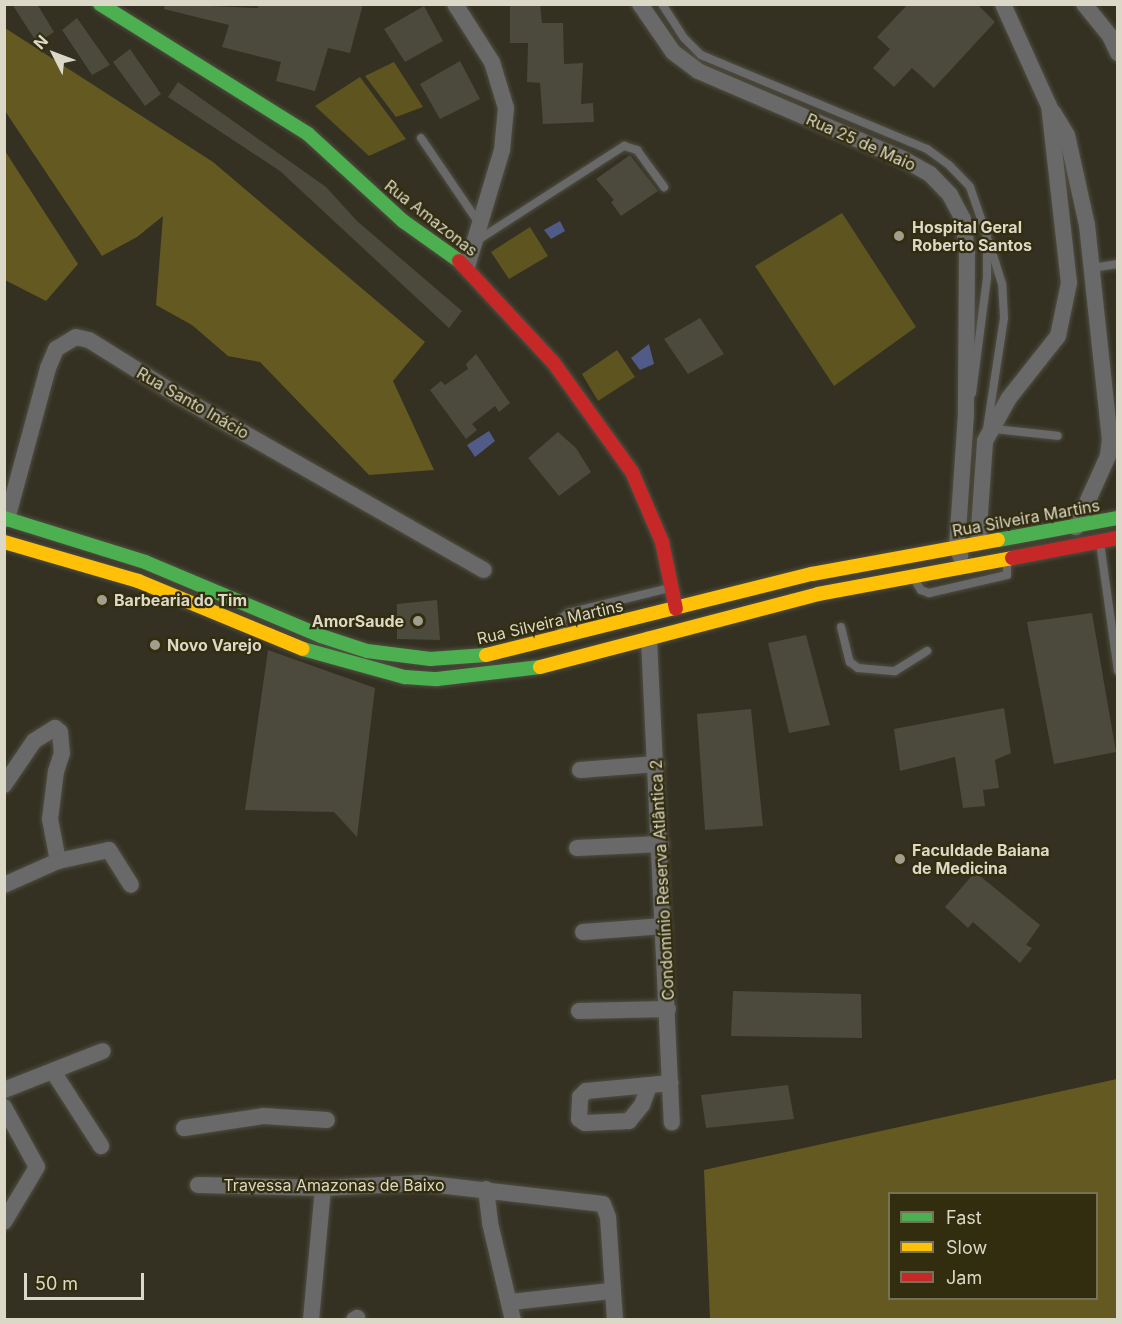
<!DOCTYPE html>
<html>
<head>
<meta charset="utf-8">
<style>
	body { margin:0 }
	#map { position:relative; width:1122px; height:1324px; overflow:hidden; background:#343122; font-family:Inter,sans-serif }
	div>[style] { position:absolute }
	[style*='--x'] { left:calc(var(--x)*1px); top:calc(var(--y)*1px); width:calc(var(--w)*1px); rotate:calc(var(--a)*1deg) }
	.green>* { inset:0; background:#5e541f }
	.forest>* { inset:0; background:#635921 }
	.water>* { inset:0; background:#515b88 }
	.building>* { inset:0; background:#4c4a3c }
	.roads { filter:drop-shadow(0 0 2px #504e41) drop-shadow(0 0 2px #504e41) }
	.lane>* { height:8px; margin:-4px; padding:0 4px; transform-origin:4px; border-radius:4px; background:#69696a }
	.street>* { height:16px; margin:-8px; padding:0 8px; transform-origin:8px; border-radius:8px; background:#69696a }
	.fast>* { height:14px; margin:-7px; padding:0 7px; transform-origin:7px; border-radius:7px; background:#4caf50 }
	.slow>* { height:14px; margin:-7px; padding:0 7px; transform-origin:7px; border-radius:7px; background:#ffc107 }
	.jam>* { height:14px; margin:-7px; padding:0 7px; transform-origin:7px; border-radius:7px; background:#c62828 }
	.dots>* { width:16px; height:16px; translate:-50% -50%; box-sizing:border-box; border:3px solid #322d0f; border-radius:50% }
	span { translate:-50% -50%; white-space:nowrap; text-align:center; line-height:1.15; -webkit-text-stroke:4.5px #322d0f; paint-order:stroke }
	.street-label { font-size:16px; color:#dbd8c7 }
	.poi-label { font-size:16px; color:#dbd8c7; font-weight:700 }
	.left { translate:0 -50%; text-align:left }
	.right { translate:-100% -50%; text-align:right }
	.frame { position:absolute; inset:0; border:6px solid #dbd8c7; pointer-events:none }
	.legend { position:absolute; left:888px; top:1192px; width:210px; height:108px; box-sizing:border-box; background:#322d0f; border:2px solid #767159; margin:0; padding:8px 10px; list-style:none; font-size:18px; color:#dbd8c7 }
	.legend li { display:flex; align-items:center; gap:12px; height:30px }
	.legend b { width:30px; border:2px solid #767159 }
	.north { position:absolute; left:24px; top:24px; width:60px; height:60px; -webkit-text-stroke:4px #322d0f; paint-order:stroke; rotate:312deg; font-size:16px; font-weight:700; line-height:24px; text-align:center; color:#dbd8c7 }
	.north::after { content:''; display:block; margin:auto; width:21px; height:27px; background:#dbd8c7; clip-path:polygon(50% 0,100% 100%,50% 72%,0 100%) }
	.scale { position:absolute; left:24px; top:1273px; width:120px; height:27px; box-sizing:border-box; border:3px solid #dbd8c7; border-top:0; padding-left:8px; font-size:18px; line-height:21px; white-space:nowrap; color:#dbd8c7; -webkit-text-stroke:4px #322d0f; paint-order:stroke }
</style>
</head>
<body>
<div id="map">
	<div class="green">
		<i style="clip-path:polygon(394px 62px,423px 107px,396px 117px,365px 76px)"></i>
		<i style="clip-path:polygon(360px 77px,406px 139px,369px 156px,315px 106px)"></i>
		<i style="clip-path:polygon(842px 213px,916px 327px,834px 386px,755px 266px)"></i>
		<i style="clip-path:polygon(530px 227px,548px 256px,509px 279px,491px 252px)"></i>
		<i style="clip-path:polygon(617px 350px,635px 377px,598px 401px,582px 374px)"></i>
	</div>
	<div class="forest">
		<i style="clip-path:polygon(5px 28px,213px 162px,425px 342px,393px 381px,434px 470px,369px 475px,260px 362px,228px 356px,192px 325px,156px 305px,163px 216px,137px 237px,102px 256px,5px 111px)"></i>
		<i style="clip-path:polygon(5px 151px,78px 264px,46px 301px,5px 280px)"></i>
		<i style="clip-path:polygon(evenodd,1117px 1079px,1117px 1319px,710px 1319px,704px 1170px,1117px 1079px,890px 1194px,1096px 1194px,1096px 1298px,890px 1298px,890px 1194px)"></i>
	</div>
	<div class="water">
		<i style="clip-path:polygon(560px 221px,565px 231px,551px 239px,544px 230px)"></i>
		<i style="clip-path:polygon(649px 344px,654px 364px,640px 370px,631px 358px)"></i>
		<i style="clip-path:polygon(489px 431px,495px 441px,475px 457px,467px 445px)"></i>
	</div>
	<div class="building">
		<i style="clip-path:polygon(12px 4px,37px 4px,54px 32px,37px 43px)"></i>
		<i style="clip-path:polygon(165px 4px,258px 8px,259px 4px,363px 4px,350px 53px,328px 48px,315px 91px,276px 81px,281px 62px,222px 47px,229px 25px,164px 9px)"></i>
		<i style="clip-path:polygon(510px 4px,540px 4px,542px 23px,563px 23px,564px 64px,583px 63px,581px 104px,593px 103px,594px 122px,543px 124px,540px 83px,527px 82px,528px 43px,510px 43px)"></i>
		<i style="clip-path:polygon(908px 4px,977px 4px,995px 22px,934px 88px,912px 68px,894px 87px,873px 68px,890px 49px,877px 37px)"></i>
		<i style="clip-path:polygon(424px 6px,443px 41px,405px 62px,384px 29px)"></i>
		<i style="clip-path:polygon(77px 18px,110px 65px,92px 75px,62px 30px)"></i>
		<i style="clip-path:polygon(130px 49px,161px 94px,145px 106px,113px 62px)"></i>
		<i style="clip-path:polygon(460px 61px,480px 99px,440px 119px,420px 84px)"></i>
		<i style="clip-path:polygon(178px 82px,326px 187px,357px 221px,462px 311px,449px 328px,280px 171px,168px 97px)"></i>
		<i style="clip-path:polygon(630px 155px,658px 191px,621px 216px,611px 202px,614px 200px,596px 179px)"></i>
		<i style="clip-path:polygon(700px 318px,724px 354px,688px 374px,664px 339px)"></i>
		<i style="clip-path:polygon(476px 354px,510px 403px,499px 412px,495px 406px,472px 424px,477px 430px,466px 439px,430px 390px,441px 381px,445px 385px,468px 369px,466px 364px)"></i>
		<i style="clip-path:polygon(558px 432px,576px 448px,591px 472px,559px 496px,528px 458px)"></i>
		<i style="clip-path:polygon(437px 600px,440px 640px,397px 639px,397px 604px)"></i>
		<i style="clip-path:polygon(1092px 613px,1116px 752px,1054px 764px,1027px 622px)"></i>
		<i style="clip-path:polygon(806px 635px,830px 725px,789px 733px,768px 643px)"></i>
		<i style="clip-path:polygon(268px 650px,375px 688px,357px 837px,334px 812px,245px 810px)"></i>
		<i style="clip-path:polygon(1004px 708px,1011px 753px,995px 760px,999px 788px,983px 790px,985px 806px,963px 808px,955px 757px,900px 771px,894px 729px)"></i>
		<i style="clip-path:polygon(751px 709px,763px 826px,705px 830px,697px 714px)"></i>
		<i style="clip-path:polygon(975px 872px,1040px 925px,1026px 945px,1032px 948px,1020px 963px,973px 922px,968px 928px,945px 907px)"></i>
		<i style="clip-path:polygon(733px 991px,861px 994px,862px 1038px,731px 1036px)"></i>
		<i style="clip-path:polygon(788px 1085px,794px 1119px,706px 1128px,701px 1095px)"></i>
	</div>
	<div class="roads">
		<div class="lane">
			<i style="--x:662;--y:4;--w:40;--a:57.1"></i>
			<i style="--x:684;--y:38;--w:24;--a:45"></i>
			<i style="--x:701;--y:55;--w:245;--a:22.6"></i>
			<i style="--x:927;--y:149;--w:27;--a:36"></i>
			<i style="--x:949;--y:165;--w:30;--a:46"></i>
			<i style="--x:970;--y:187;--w:52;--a:70.9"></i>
			<i style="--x:987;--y:236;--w:42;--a:90"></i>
			<i style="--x:987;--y:278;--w:116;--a:97.4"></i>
			<i style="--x:421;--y:138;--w:102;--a:55.8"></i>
			<i style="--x:478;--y:240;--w:174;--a:-32.8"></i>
			<i style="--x:624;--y:146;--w:14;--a:17"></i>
			<i style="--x:637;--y:150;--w:46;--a:53.9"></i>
			<i style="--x:1092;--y:268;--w:26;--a:-9"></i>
			<i style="--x:987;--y:429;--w:112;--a:-81.3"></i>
			<i style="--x:1004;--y:318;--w:34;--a:-93"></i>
			<i style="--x:1002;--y:284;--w:44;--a:-107.2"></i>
			<i style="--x:994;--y:429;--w:64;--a:6.2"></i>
			<i style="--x:1100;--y:543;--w:129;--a:82"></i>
			<i style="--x:914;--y:579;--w:13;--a:58"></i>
			<i style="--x:921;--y:590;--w:9;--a:21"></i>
			<i style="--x:929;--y:593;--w:80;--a:-13"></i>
			<i style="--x:1007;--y:575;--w:14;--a:-90"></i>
			<i style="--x:841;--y:627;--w:36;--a:76"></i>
			<i style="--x:850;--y:662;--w:10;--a:37"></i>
			<i style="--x:858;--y:668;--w:37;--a:5"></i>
			<i style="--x:895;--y:671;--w:38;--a:-32"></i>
			<i style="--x:561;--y:634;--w:16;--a:-86"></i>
			<i style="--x:562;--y:618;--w:8;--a:-40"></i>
			<i style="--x:568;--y:613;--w:104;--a:-13.9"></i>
		</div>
		<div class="street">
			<i style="--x:455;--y:4;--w:69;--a:57.5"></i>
			<i style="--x:492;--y:62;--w:48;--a:73.1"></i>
			<i style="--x:506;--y:108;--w:42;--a:95.4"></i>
			<i style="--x:502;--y:150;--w:122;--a:106.7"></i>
			<i style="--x:640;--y:4;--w:58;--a:55.5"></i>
			<i style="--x:673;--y:52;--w:31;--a:37"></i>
			<i style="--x:698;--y:71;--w:223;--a:23.2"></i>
			<i style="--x:903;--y:159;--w:31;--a:29"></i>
			<i style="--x:930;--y:174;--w:29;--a:46"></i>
			<i style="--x:950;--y:195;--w:27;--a:62"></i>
			<i style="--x:963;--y:219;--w:35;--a:83"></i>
			<i style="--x:967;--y:254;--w:160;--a:90.4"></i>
			<i style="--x:966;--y:414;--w:133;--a:93.9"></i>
			<i style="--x:957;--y:547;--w:9;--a:69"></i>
			<i style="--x:1084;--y:4;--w:41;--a:50.9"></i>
			<i style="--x:1110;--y:36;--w:19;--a:65"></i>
			<i style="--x:1053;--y:112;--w:27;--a:59"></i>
			<i style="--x:1067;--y:135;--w:92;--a:77.5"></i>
			<i style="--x:1087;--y:225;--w:215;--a:83.9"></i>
			<i style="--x:1110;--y:439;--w:17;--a:97"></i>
			<i style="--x:1108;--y:456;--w:78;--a:114.3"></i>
			<i style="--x:7;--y:519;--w:156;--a:-74.8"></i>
			<i style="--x:48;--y:368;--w:21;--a:-67"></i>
			<i style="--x:56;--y:349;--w:23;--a:-31"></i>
			<i style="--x:76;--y:337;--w:13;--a:13"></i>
			<i style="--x:89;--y:340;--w:104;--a:32"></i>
			<i style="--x:177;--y:395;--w:353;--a:29.7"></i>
			<i style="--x:978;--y:542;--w:101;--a:-86"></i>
			<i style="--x:985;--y:441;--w:49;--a:-60.8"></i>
			<i style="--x:1009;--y:398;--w:79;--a:-51.7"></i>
			<i style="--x:1058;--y:336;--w:54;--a:-78.3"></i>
			<i style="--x:1069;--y:283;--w:178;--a:-96.4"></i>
			<i style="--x:1049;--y:106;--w:112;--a:-114.3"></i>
			<i style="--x:649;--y:639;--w:484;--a:87.3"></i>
			<i style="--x:580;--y:770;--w:77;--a:-4.5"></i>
			<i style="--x:4;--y:785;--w:53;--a:-55.7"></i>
			<i style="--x:34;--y:741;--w:25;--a:-32"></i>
			<i style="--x:55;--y:728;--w:6;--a:39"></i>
			<i style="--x:60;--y:732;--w:21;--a:85"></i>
			<i style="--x:62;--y:753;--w:19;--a:108"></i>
			<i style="--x:56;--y:771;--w:48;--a:97.1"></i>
			<i style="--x:50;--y:819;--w:43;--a:79.2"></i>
			<i style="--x:577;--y:848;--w:84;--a:-2.7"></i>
			<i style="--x:4;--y:885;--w:59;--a:-24"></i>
			<i style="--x:58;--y:861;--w:52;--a:-12.2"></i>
			<i style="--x:109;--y:850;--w:41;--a:57.8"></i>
			<i style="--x:583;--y:932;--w:81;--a:-4.2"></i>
			<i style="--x:579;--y:1011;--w:89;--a:-1.3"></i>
			<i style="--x:54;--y:1073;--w:87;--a:57.2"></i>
			<i style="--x:649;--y:1086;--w:20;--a:110"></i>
			<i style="--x:642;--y:1105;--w:21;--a:129"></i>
			<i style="--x:629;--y:1121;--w:44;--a:177.4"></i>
			<i style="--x:585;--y:1123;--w:7;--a:-146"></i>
			<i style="--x:579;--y:1119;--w:22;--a:-87"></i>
			<i style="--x:580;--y:1097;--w:8;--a:-45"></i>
			<i style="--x:586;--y:1091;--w:85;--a:-5.4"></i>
			<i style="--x:4;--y:1090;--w:106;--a:-21.5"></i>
			<i style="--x:4;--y:1107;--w:68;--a:61.2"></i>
			<i style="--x:37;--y:1167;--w:64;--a:121"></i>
			<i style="--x:184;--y:1128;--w:80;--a:-8.6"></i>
			<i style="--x:263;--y:1116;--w:64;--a:3.6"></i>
			<i style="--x:198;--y:1185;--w:125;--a:1.4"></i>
			<i style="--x:323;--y:1188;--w:98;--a:-2.9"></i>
			<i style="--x:421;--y:1183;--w:183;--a:6.6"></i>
			<i style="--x:603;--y:1204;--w:14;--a:69"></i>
			<i style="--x:608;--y:1217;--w:103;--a:86.1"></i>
			<i style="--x:486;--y:1189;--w:34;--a:83"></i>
			<i style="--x:490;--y:1223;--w:100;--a:76.7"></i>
			<i style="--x:511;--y:1302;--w:100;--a:-6.3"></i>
			<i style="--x:311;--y:1320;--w:133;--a:-84.8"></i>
			<i style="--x:354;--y:1320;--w:4;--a:-34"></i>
		</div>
		<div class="fast">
			<i style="--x:100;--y:4;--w:245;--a:32"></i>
			<i style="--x:308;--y:134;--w:129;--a:42.5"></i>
			<i style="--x:403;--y:221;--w:69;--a:35.5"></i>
			<i style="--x:4;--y:518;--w:148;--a:17.3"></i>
			<i style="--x:145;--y:562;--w:191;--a:22.8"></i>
			<i style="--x:321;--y:636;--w:48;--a:18.1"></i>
			<i style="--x:367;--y:651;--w:64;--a:7.2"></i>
			<i style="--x:430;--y:659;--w:56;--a:-4.1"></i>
			<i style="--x:998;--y:540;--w:122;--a:-10.4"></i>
			<i style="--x:303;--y:649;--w:106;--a:15.4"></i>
			<i style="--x:405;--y:677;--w:32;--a:4"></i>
			<i style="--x:437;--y:679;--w:104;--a:-6.6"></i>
		</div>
		<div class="slow">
			<i style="--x:4;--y:542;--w:140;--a:16.2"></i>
			<i style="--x:138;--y:581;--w:178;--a:22.4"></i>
			<i style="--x:486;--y:655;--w:336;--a:-14"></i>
			<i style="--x:812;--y:574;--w:189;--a:-10.4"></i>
			<i style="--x:540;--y:667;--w:287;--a:-14.7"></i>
			<i style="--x:818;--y:594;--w:197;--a:-10.5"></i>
		</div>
		<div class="jam">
			<i style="--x:459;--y:261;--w:138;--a:47.1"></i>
			<i style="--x:553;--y:362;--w:135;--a:54.3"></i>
			<i style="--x:632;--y:472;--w:76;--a:66.8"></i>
			<i style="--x:662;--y:542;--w:68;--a:78.2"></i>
			<i style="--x:1012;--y:558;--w:108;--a:-10.7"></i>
		</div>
	</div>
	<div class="dots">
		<i style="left:899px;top:236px;background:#a19e8d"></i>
		<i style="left:102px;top:600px;background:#a19e8d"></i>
		<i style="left:418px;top:621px;background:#a19e8d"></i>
		<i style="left:155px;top:645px;background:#a19e8d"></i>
		<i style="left:900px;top:859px;background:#a19e8d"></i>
	</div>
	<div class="street-label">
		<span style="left:861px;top:142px;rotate:24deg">Rua 25 de Maio</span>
		<span style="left:431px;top:218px;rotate:38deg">Rua Amazonas</span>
		<span style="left:193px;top:403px;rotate:30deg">Rua Santo Inácio</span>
		<span style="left:1026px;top:518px;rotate:-10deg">Rua Silveira Martins</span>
		<span style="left:550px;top:622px;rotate:-13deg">Rua Silveira Martins</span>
		<span style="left:662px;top:880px;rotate:-93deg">Condomínio Reserva Atlântica 2</span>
		<span style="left:334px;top:1185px">Travessa Amazonas de Baixo</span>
	</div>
	<div class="poi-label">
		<span class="left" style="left:912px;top:236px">Hospital Geral<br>Roberto Santos</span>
		<span class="left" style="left:114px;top:600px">Barbearia do Tim</span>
		<span class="right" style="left:404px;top:621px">AmorSaude</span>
		<span class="left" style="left:167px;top:645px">Novo Varejo</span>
		<span class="left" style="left:912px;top:859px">Faculdade Baiana<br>de Medicina</span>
	</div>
	<div class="frame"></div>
	<ul class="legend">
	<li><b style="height:8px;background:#4caf50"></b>Fast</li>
	<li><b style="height:8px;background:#ffc107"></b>Slow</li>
	<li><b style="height:8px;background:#c62828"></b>Jam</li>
	</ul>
	<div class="north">N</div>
	<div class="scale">50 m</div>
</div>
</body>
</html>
